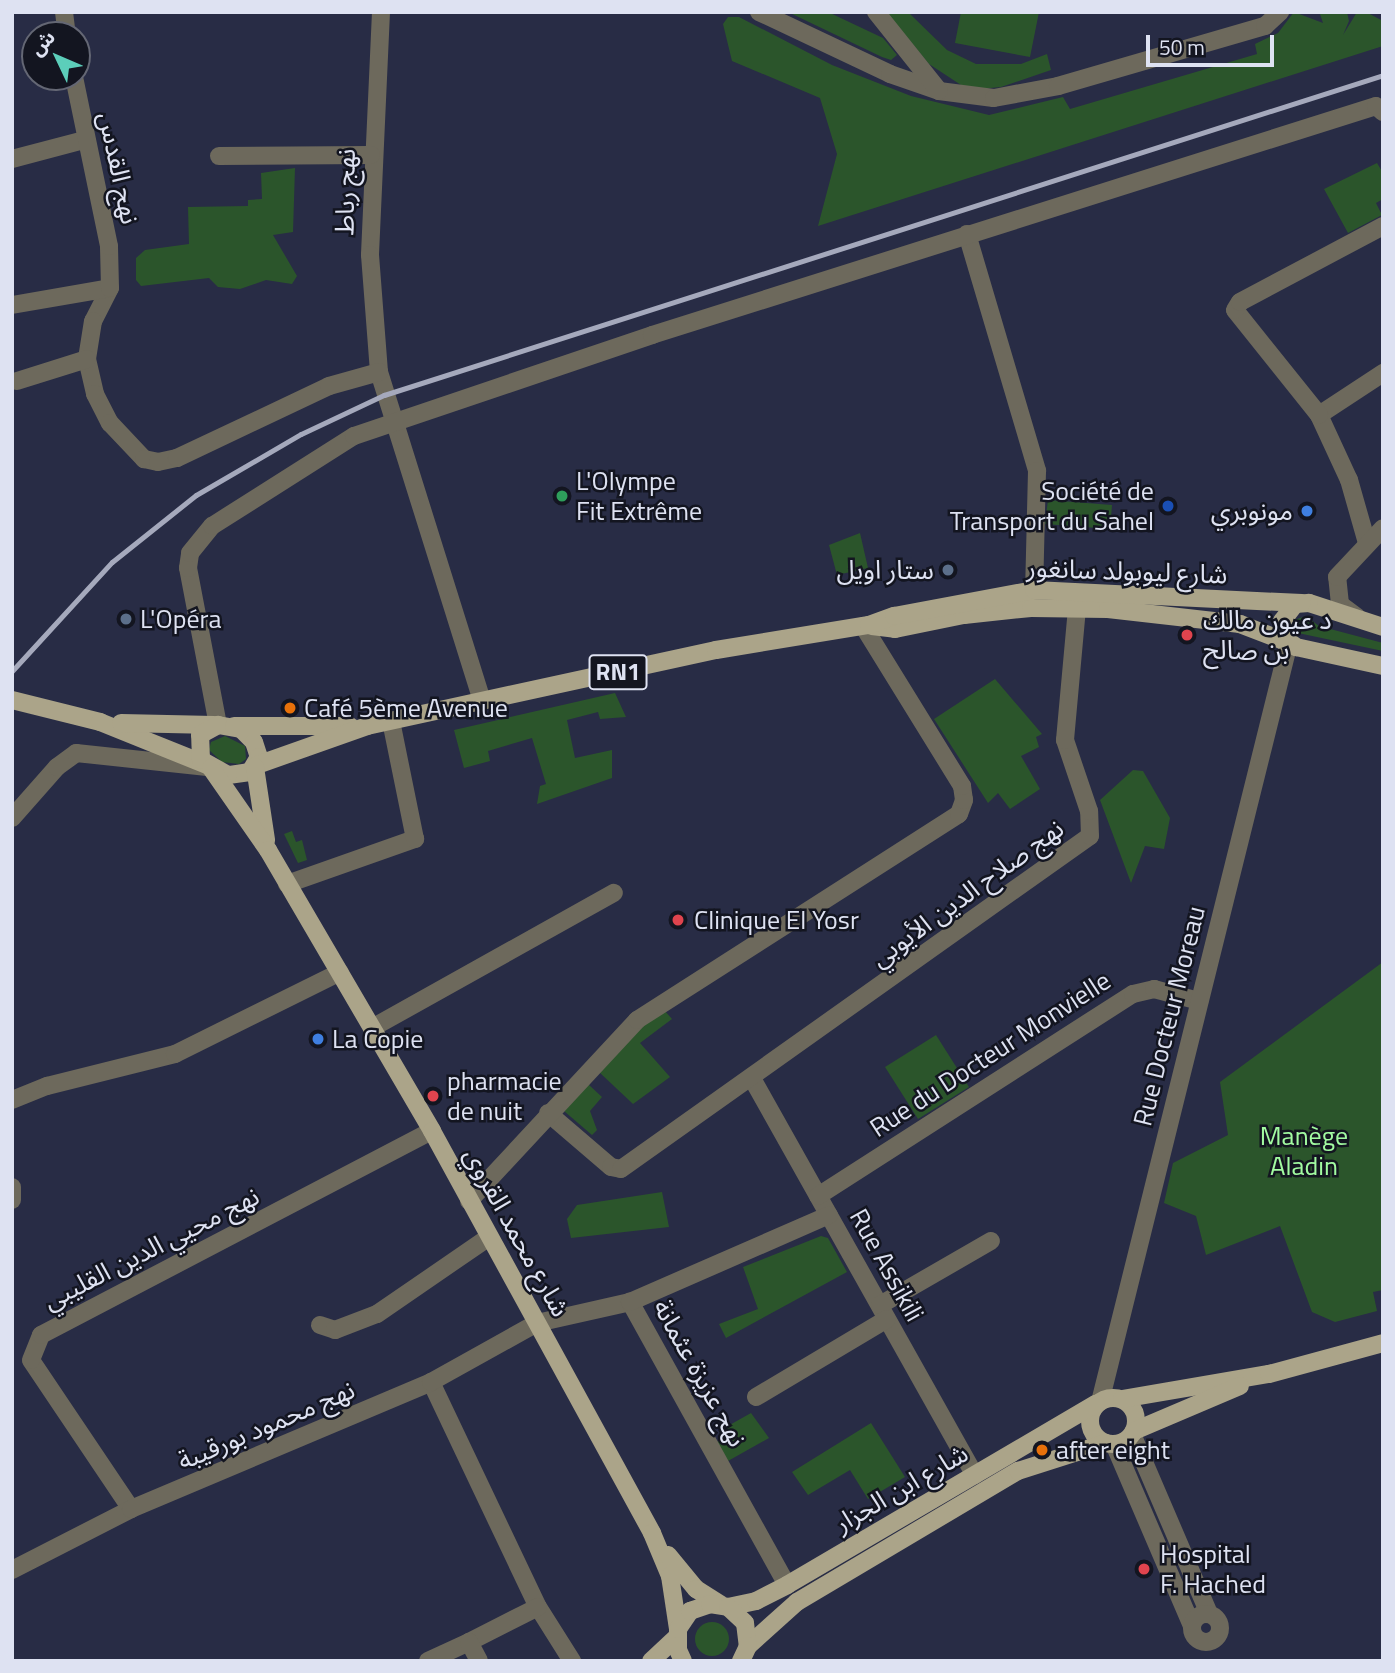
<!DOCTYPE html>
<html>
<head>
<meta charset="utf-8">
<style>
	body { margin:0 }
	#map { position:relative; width:1395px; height:1673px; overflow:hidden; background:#282c45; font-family:"Titillium Web","Noto Sans Arabic",sans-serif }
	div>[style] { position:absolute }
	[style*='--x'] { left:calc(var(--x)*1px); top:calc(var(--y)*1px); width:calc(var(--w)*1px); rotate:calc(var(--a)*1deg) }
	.green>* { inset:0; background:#2b552b }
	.round { border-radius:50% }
	.minor>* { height:18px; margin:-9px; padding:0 9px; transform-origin:9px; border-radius:9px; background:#6d695c }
	.minor>.ring { margin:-9px; padding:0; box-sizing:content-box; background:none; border:18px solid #6d695c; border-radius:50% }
	.major>* { height:18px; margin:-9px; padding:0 9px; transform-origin:9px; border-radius:9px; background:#aba489 }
	.major>.ring { margin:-9px; padding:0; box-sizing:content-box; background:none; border:18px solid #aba489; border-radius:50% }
	.rail>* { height:5px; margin:-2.5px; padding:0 2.5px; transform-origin:2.5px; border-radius:2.5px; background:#a5a9bc }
	.dots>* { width:19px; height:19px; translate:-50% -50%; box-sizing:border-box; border:4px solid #131520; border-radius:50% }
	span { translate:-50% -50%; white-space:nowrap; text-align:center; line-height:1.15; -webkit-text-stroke:5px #131520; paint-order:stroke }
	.shield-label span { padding:2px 5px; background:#131520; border:2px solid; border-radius:5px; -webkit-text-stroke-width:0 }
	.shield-label { font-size:24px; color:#dee2f2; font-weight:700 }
	.street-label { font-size:26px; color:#dee2f2 }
	.poi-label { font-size:26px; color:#dee2f2 }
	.left { translate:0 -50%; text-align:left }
	.right { translate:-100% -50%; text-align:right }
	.park-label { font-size:26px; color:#a2fba1 }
	.frame { position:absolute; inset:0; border:14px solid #dee2f2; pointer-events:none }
	.north { position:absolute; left:21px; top:21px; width:70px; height:70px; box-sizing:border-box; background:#131520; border:2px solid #646774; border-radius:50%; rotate:314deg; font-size:19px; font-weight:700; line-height:28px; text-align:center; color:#dee2f2 }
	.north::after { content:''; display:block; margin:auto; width:24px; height:32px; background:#5cceba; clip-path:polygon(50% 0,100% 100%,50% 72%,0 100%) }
	.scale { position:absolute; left:1146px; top:35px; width:128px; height:32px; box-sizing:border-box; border:4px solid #dee2f2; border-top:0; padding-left:9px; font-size:21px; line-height:24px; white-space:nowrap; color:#dee2f2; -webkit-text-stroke:5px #131520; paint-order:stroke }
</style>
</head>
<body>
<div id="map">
	<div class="green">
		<i style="clip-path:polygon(788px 12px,828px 12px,883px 38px,897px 55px,891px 60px,882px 57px)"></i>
		<i style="clip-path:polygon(886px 12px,908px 12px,947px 50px,976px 64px,1021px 64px,1047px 54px,1051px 70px,1001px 87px,979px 89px,961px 85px,929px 64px)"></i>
		<i style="clip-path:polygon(961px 12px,1039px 12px,1030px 57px,955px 43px)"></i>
		<i style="clip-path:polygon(1294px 12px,1323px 23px,1320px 14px,1313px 12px,1347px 12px,1349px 21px,1343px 35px,1357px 12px,1366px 12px,1383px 21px,1383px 46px,818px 226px,837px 154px,820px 98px,732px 61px,723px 24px,728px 17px,739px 17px,832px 65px,911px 96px,989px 115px,1063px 97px,1070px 109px,1257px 54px,1255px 44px,1278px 33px)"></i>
		<i style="clip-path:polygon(1377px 163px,1383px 173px,1383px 199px,1376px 203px,1382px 215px,1348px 233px,1324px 189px)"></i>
		<i style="clip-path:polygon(295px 168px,293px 232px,273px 235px,297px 276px,292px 284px,266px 280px,240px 289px,218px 287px,209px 278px,141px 286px,136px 280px,136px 258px,145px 250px,189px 244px,188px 207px,248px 206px,248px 200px,262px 199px,261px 173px)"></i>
		<i style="clip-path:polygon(1048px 500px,1112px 505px,1110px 529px,1045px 524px)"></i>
		<i style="clip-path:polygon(860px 533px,868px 568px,837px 575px,829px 545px)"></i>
		<i style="clip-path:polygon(1306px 616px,1319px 626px,1383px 643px,1383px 651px,1298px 633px,1294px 620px)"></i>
		<i style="clip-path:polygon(995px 679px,1042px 734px,1036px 737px,1039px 747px,1021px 756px,1040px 789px,1010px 809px,998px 793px,988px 803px,934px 719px)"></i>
		<i style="clip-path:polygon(615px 693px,626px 717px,600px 719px,598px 712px,567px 720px,575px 758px,612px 750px,612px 778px,537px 804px,540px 786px,546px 784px,532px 738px,488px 751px,490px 761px,464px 768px,454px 730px)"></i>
		<i style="clip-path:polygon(225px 736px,245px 746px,246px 759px,239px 764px,222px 762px,209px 750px,211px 742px)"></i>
		<i style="clip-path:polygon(1133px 770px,1143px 771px,1170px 818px,1164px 849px,1145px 846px,1131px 883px,1100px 800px)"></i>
		<i style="clip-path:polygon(292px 831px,296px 842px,302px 840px,307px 860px,298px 863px,284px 834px)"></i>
		<i style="clip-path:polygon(1383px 962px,1383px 1290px,1373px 1292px,1377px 1311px,1335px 1322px,1312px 1312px,1280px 1226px,1206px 1255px,1196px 1216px,1164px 1203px,1173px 1163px,1228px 1135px,1220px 1082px)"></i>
		<i style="clip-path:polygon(665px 1011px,672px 1019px,640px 1043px,670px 1077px,633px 1104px,599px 1072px,643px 1024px)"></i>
		<i style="clip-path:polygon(936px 1035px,969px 1087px,918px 1119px,885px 1067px)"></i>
		<i style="clip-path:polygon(588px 1084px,602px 1097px,590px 1111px,597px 1130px,592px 1135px,564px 1111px)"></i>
		<i style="clip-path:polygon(662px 1192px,669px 1227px,571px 1238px,567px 1219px,577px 1205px)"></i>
		<i style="clip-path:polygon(821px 1236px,828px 1238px,847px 1272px,726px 1338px,719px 1324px,758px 1309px,743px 1267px)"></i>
		<i style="clip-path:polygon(751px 1413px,769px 1438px,728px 1461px,717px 1442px,730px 1435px,726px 1427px)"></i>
		<i style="clip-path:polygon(871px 1423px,905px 1477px,868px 1499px,850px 1470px,808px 1495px,792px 1472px)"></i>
		<i class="round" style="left:695px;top:1622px;width:34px;height:34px"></i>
	</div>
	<div class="minor">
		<i style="--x:64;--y:12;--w:23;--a:83"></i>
		<i style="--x:381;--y:12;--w:243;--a:92.6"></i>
		<i style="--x:370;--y:255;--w:117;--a:85.6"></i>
		<i style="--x:379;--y:372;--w:345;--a:72.6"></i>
		<i style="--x:759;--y:12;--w:145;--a:25.3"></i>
		<i style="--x:890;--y:74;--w:52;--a:19.1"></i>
		<i style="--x:939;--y:91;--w:55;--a:7.3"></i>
		<i style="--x:994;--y:98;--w:65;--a:-10.6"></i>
		<i style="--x:1058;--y:86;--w:216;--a:-16.2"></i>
		<i style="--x:1265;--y:26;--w:21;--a:-43"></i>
		<i style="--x:876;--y:12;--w:101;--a:51.4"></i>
		<i style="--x:219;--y:156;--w:152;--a:-0.4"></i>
		<i style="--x:12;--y:159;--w:74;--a:-14.8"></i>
		<i style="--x:967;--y:234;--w:247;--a:73.5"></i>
		<i style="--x:1037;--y:471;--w:119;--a:91.4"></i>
		<i style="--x:110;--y:288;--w:37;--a:117"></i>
		<i style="--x:93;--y:321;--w:38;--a:99"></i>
		<i style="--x:87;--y:359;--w:36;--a:77"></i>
		<i style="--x:95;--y:394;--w:33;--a:63"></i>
		<i style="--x:110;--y:423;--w:50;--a:46.6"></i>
		<i style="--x:144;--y:459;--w:14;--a:12"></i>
		<i style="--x:158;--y:462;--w:19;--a:-12"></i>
		<i style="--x:177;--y:458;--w:168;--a:-25.3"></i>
		<i style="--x:329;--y:386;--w:52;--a:-15.6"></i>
		<i style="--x:12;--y:305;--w:99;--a:-9.8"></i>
		<i style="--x:110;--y:288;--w:42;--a:-91.4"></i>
		<i style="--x:109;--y:246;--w:173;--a:-101.7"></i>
		<i style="--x:17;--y:381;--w:73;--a:-17.4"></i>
		<i style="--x:1319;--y:415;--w:77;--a:-33.3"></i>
		<i style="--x:1367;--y:543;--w:66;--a:-105.9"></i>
		<i style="--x:1349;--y:480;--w:72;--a:-114.8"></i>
		<i style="--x:1319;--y:415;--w:134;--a:-128.7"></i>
		<i style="--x:1235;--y:310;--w:9;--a:-58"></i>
		<i style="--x:1240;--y:302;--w:162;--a:-28"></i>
		<i style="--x:1357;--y:617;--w:21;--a:-143"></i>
		<i style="--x:1340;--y:604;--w:27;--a:-96"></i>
		<i style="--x:1337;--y:577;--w:67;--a:-46.8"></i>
		<i style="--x:218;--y:725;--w:160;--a:-100.8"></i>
		<i style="--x:188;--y:568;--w:15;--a:-82"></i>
		<i style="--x:190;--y:553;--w:35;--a:-51"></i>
		<i style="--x:212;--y:526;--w:168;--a:-32.4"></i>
		<i style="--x:354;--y:436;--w:315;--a:-18.7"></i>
		<i style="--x:652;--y:335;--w:759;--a:-17.55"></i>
		<i style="--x:1376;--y:106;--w:9;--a:41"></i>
		<i style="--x:12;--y:818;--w:68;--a:-48.6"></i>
		<i style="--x:57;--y:767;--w:24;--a:-36"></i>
		<i style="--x:76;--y:753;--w:132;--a:6.1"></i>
		<i style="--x:287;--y:884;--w:136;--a:-19.4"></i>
		<i style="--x:415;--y:839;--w:120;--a:-101.5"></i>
		<i style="--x:372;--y:1028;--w:277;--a:-29.2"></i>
		<i style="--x:753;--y:1080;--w:453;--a:60.7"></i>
		<i style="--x:12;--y:1100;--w:38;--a:-22"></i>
		<i style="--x:47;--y:1086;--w:132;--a:-14"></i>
		<i style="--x:175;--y:1054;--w:184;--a:-26.4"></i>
		<i style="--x:548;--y:1113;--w:83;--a:40.6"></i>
		<i style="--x:611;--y:1167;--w:10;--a:11"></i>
		<i style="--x:621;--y:1169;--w:575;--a:-35.38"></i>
		<i style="--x:1090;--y:836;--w:25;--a:-92"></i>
		<i style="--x:1089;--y:811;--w:75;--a:-108.7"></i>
		<i style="--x:1065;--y:740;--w:134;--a:-84.8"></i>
		<i style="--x:12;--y:1187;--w:13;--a:90"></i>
		<i style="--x:818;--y:1196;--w:374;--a:-32.7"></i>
		<i style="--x:1133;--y:994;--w:22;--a:-13"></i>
		<i style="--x:1154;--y:989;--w:47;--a:14.9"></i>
		<i style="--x:469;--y:1201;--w:247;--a:-47.1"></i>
		<i style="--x:637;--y:1020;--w:382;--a:-32.6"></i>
		<i style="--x:959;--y:814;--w:15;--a:-70"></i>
		<i style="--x:964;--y:800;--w:14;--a:-98"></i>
		<i style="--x:962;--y:786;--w:188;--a:-121.7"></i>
		<i style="--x:880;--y:1305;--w:128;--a:-30"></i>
		<i style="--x:320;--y:1325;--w:16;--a:18"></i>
		<i style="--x:335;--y:1330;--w:45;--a:-20.9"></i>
		<i style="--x:377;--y:1314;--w:136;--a:-34.5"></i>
		<i style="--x:431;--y:1382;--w:249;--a:64.6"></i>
		<i style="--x:538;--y:1607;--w:64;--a:57.8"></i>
		<i style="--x:756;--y:1397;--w:152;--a:-30.8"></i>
		<i style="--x:1100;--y:1402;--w:782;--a:-76.02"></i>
		<i style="--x:1132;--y:1434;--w:196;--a:66.8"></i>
		<i style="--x:1114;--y:1444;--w:198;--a:66.8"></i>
		<i style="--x:131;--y:1509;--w:179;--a:-123.9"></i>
		<i style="--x:31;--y:1360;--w:27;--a:-68"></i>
		<i style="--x:41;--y:1335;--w:441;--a:-27.6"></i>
		<i style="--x:12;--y:1570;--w:134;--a:-27.1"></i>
		<i style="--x:131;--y:1509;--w:326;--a:-22.9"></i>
		<i style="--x:431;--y:1382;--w:121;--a:-29.1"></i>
		<i style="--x:537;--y:1323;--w:95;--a:-12.7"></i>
		<i style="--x:787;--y:1585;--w:324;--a:-119"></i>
		<i style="--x:630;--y:1302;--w:217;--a:-23.6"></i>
		<i class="ring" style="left:1192px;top:1614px;width:10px;height:10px"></i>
		<i style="--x:469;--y:1642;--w:77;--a:-26.9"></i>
		<i style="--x:428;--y:1661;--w:45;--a:-24.9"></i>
		<i style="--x:469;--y:1642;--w:21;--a:62"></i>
	</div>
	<div class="major">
		<i style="--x:872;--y:626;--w:23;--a:7"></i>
		<i style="--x:895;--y:629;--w:70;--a:-11.5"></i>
		<i style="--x:964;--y:615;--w:67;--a:-6"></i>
		<i style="--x:1031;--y:608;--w:77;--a:0.7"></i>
		<i style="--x:1108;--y:609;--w:133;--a:6.5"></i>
		<i style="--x:1240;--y:624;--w:53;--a:21.2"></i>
		<i style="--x:1383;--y:627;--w:78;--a:-162"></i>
		<i style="--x:1309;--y:603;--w:14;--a:176"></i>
		<i style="--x:1295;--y:604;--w:21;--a:127"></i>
		<i style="--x:1282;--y:621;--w:16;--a:83"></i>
		<i style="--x:1284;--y:637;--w:16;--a:40"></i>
		<i style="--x:1296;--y:647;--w:89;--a:12.3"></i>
		<i style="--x:12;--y:700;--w:91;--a:14"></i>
		<i style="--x:100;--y:722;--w:115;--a:21.9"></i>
		<i style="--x:121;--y:723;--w:93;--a:1.2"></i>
		<i style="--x:218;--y:725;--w:23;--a:10"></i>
		<i style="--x:241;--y:729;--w:18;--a:45"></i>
		<i style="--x:254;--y:742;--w:16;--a:72"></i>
		<i style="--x:259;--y:757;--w:17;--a:121"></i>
		<i style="--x:250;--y:772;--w:22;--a:172"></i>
		<i style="--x:228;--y:775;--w:31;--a:-151"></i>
		<i style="--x:201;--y:760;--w:25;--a:-92"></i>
		<i style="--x:200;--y:735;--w:21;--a:-29"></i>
		<i style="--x:234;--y:726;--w:116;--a:0"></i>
		<i style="--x:257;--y:765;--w:117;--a:-19.5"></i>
		<i style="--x:367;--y:726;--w:357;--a:-12.3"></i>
		<i style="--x:716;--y:650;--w:155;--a:-9.3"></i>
		<i style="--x:869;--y:625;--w:27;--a:-20"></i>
		<i style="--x:894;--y:616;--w:142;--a:-10.5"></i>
		<i style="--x:1034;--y:590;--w:268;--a:2.8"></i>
		<i style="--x:255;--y:767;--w:74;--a:81.4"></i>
		<i style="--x:211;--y:768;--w:100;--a:55.2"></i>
		<i style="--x:268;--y:850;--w:325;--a:59.7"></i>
		<i style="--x:432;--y:1131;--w:458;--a:61.3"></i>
		<i style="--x:652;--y:1533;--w:47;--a:67.3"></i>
		<i style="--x:670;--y:1576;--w:54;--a:81.4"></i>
		<i class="ring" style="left:1090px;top:1398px;width:28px;height:28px"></i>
		<i style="--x:1122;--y:1399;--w:149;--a:-9.7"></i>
		<i style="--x:1269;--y:1374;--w:118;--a:-15.2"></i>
		<i style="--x:1134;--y:1431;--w:115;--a:-23"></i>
		<i style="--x:668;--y:1555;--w:44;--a:50.5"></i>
		<i style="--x:696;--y:1589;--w:28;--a:32"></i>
		<i style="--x:728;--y:1607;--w:29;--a:-12"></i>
		<i style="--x:756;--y:1601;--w:35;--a:-27"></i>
		<i style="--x:787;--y:1585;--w:358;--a:-30.4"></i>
		<i style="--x:748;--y:1646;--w:66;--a:-41.9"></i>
		<i style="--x:797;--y:1602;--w:257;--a:-30.7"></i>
		<i style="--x:1018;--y:1471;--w:92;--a:-17.7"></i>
		<i style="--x:651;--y:1661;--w:34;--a:-43"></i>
		<i style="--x:683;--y:1661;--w:12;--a:-114"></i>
		<i style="--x:678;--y:1650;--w:21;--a:-90"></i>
		<i style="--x:678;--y:1629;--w:22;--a:-56"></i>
		<i style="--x:690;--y:1611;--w:21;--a:-19"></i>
		<i style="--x:710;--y:1604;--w:18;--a:9"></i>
		<i style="--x:728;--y:1607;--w:23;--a:43"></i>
		<i style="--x:745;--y:1623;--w:23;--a:83"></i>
		<i style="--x:748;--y:1646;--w:17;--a:115"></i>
	</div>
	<div class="rail">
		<i style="--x:12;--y:671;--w:148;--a:-47.5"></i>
		<i style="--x:112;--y:562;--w:107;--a:-38.6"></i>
		<i style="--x:196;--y:495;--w:121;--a:-30.2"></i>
		<i style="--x:301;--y:434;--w:92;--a:-25.2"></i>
		<i style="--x:384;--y:395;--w:1049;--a:-17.76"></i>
	</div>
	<div class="dots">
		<i style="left:562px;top:496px;background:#2e9e5b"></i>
		<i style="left:1168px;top:506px;background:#1a4fb4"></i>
		<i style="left:1307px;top:511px;background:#3f7fe0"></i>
		<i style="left:948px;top:570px;background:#5c6f8a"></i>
		<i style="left:126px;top:619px;background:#5c6f8a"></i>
		<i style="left:1187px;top:635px;background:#e0444e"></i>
		<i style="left:290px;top:708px;background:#e8710a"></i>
		<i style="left:678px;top:920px;background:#e0444e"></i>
		<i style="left:318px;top:1039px;background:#3f7fe0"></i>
		<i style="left:433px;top:1096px;background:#e0444e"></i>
		<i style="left:1042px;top:1450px;background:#e8710a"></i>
		<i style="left:1144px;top:1569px;background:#e0444e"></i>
	</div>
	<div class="shield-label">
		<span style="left:618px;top:672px">RN1</span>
	</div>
	<div class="street-label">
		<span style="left:119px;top:168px;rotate:78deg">نهج القدس</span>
		<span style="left:345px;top:192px;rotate:-89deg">نهج رباط</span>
		<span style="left:1127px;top:571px;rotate:2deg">شارع ليوبولد سانغور</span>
		<span style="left:967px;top:893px;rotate:-36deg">نهج صلاح الدين الأيوبي</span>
		<span style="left:1169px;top:1016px;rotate:-76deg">Rue Docteur Moreau</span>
		<span style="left:990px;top:1054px;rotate:-33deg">Rue du Docteur Monvielle</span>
		<span style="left:517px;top:1232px;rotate:61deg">شارع محمد القروي</span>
		<span style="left:151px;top:1248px;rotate:-27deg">نهج محيي الدين القليبي</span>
		<span style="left:887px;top:1265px;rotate:61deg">Rue Assikili</span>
		<span style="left:700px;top:1373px;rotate:61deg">نهج عزيزة عثمانة</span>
		<span style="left:266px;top:1425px;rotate:-23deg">نهج محمود بورقيبة</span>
		<span style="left:901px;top:1488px;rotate:-30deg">شارع ابن الجزار</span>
	</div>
	<div class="poi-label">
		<span class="left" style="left:576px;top:496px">L'Olympe<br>Fit Extrême</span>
		<span class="right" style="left:1154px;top:506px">Société de<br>Transport du Sahel</span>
		<span class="right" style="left:1293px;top:511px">مونوبري</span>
		<span class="right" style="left:934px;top:570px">ستار اويل</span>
		<span class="left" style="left:140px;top:619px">L'Opéra</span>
		<span class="left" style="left:1203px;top:635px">د عيون مالك<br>بن صالح</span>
		<span class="left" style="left:304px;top:708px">Café 5ème Avenue</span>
		<span class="left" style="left:694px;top:920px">Clinique El Yosr</span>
		<span class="left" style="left:332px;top:1039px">La Copie</span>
		<span class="left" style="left:447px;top:1096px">pharmacie<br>de nuit</span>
		<span class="left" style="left:1056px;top:1450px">after eight</span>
		<span class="left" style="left:1160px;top:1569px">Hospital<br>F. Hached</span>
	</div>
	<div class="park-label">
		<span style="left:1304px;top:1151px">Manège<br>Aladin</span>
	</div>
	<div class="frame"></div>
	<div class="north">ش</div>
	<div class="scale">50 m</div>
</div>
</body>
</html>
